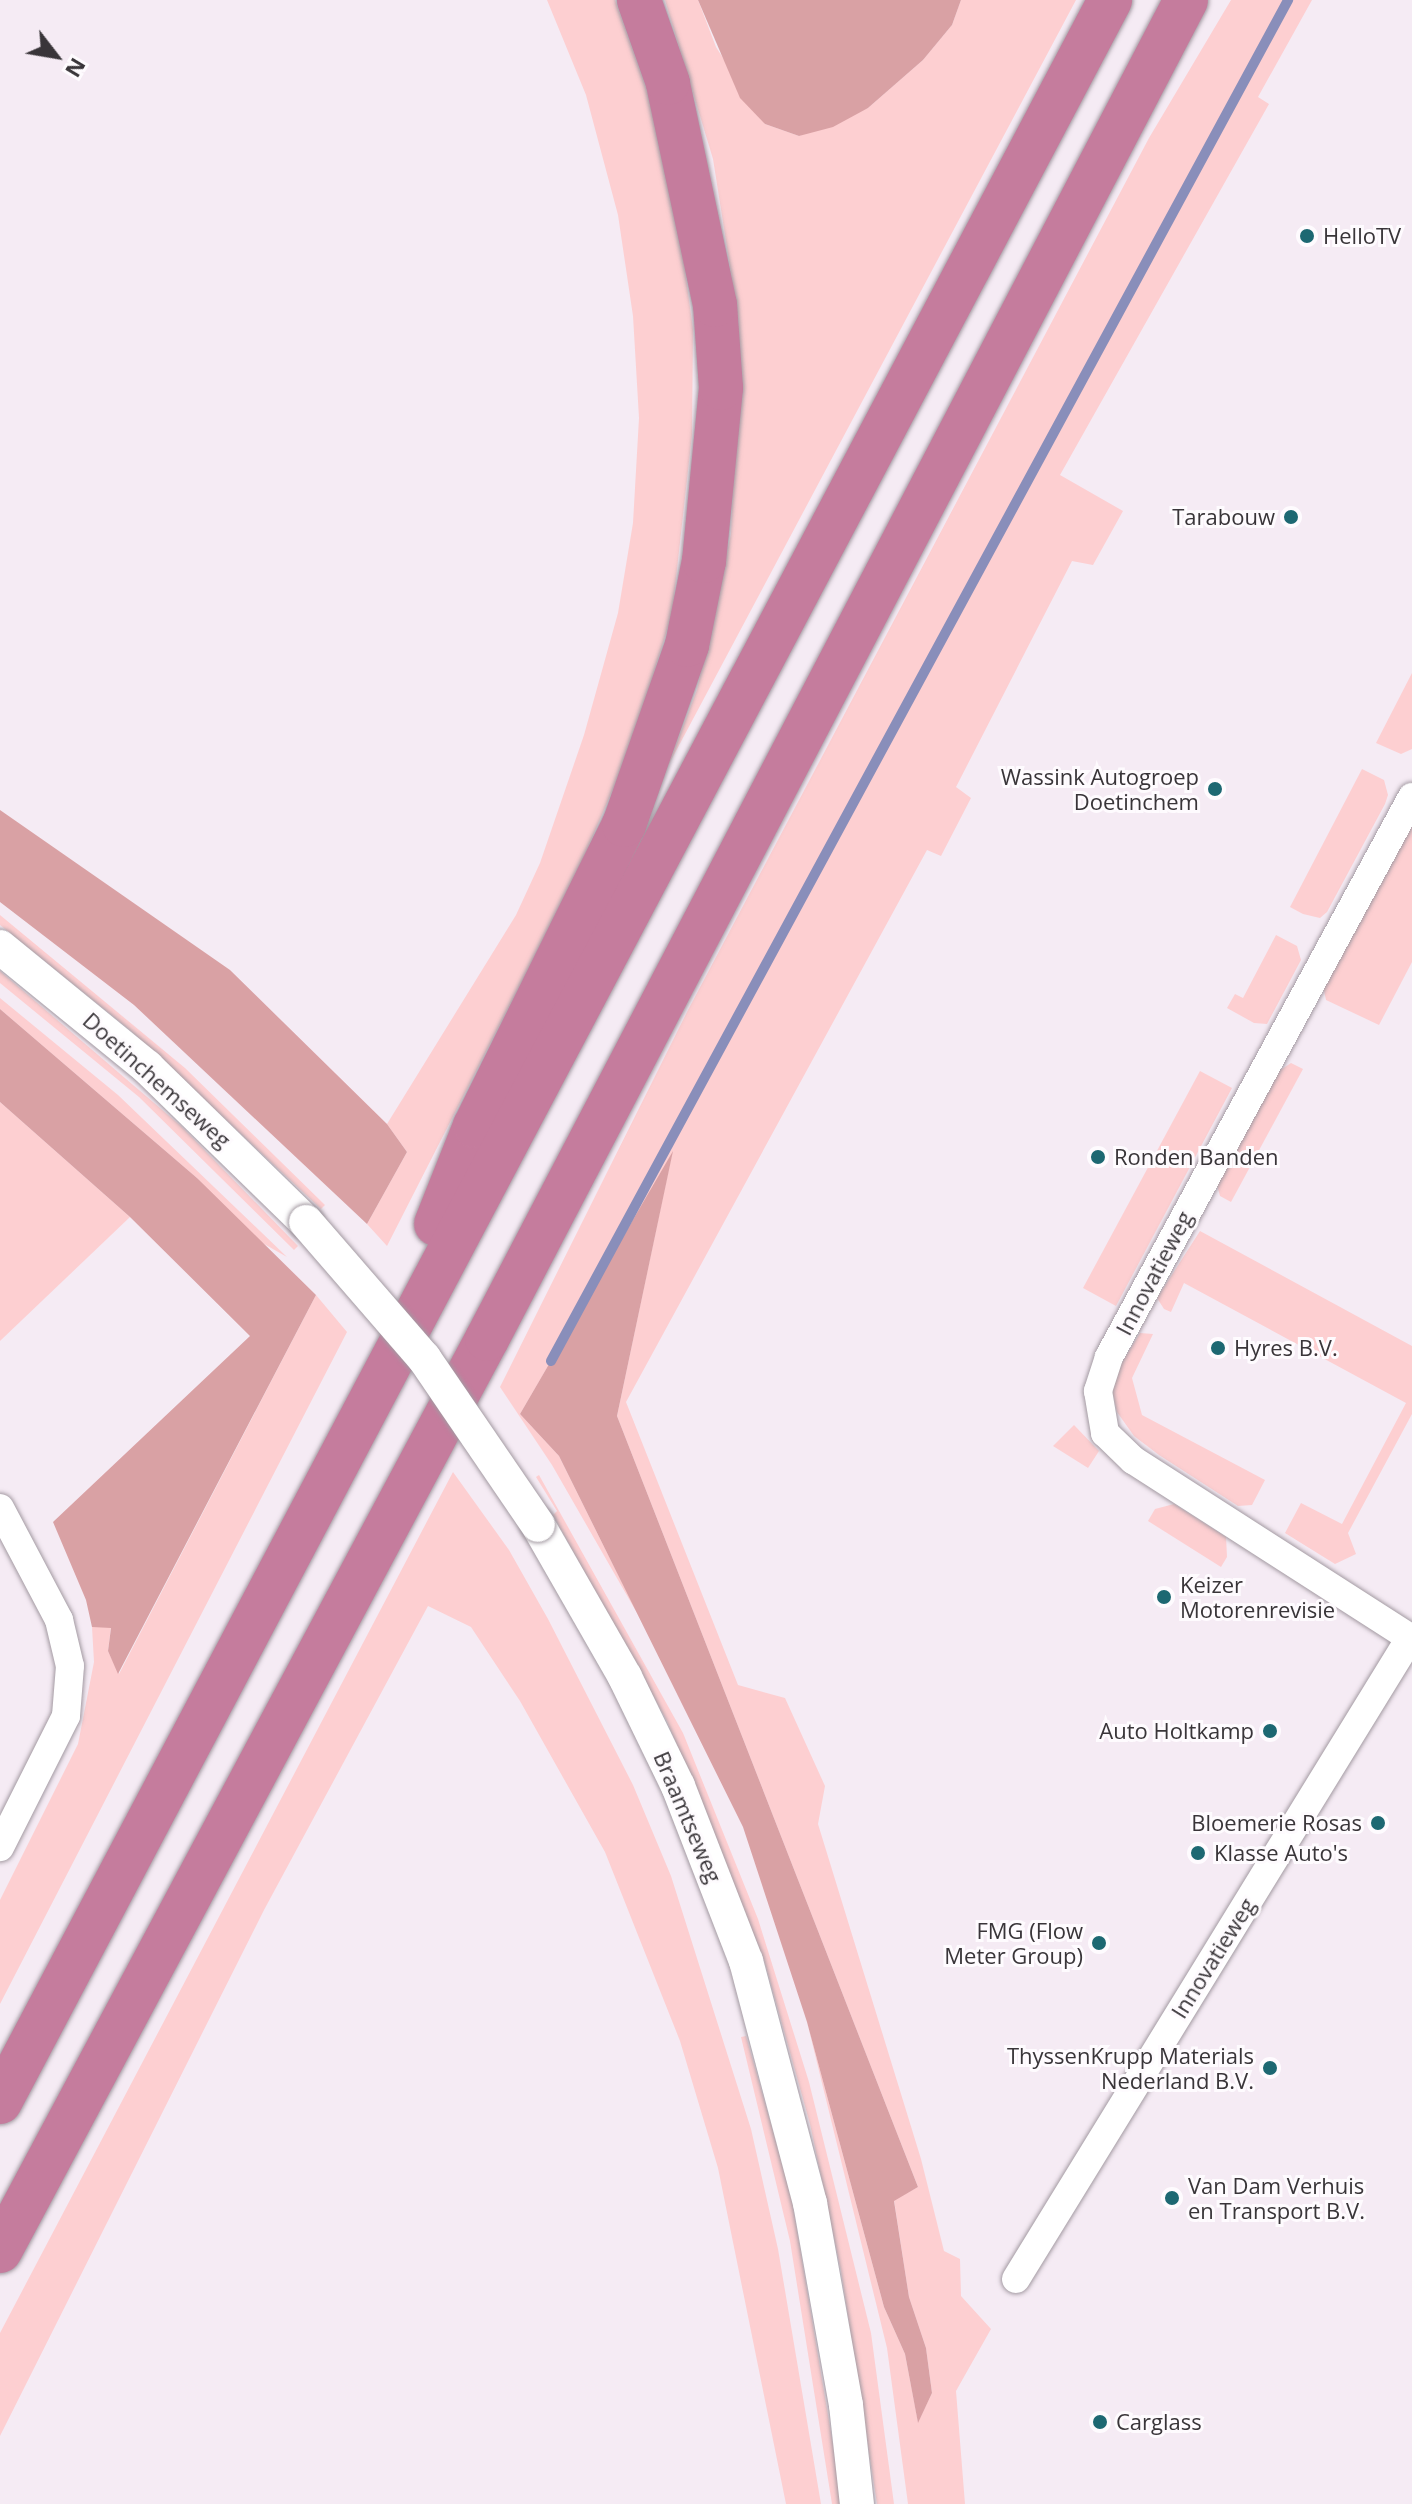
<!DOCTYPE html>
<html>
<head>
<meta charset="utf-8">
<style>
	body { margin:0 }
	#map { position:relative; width:1412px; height:2504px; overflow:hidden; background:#f5ebf4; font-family:"Open Sans",sans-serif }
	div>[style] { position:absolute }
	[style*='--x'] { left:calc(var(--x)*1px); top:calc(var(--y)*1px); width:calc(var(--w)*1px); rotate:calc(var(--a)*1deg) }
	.green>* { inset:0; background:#fdcfd1 }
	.forest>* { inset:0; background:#d9a1a4 }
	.stream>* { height:10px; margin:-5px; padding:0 5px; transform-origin:5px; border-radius:5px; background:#898eba }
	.roads { filter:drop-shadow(0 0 2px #a39aa2) drop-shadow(0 0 2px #a39aa2) }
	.minor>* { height:28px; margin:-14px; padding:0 14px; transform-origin:14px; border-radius:14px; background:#fff }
	.tertiary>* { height:34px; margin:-17px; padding:0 17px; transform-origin:17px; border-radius:17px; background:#fff }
	.motorway>* { height:44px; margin:-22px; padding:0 22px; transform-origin:22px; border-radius:22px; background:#c57c9d }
	.bridges { filter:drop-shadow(0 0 2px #a39aa2) drop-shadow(0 0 2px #a39aa2) }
	.tertiary-bridge>* { height:34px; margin:-17px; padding:0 17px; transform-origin:17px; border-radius:17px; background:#fff }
	.dots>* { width:22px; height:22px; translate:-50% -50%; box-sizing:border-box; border:4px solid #fefbfe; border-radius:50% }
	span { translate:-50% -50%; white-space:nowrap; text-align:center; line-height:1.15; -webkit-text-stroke:6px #fefbfe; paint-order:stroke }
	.poi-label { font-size:22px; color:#393539 }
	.left { translate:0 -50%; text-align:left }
	.right { translate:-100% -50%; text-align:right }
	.street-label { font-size:22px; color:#393539 }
	.north { position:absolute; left:16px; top:16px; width:80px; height:80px; -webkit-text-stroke:6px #fefbfe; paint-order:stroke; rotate:121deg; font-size:22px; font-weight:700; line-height:32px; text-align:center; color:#393539 }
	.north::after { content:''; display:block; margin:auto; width:28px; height:36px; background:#393539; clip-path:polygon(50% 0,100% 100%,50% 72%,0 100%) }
</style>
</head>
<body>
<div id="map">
	<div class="green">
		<i style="clip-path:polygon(547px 0,615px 0,652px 105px,676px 206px,693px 329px,692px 435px,672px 614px,629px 752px,575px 877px,387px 1246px,367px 1224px,407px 1152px,387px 1124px,516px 915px,540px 863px,584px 735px,618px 613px,633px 523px,639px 418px,633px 316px,618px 215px,586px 95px)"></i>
		<i style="clip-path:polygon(665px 0,698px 0,716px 47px,765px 124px,799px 136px,868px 108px,923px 60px,952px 25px,961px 0,1076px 0,668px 766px,697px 690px,731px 534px,739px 323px,713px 159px)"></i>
		<i style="clip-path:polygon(1231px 0,1312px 0,1258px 97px,1269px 104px,1060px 475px,1123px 511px,1093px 565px,1072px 561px,956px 787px,971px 798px,941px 856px,927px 850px,626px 1402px,738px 1685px,785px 1698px,825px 1786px,818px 1824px,921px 2159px,944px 2251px,960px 2259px,961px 2296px,991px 2329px,956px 2391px,965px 2504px,908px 2504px,887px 2348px,807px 2022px,884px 2307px,905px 2354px,918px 2422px,932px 2393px,926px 2348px,909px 2297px,894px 2200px,918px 2187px,617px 1416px,672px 1154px,520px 1414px,559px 1456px,637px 1613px,552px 1465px,500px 1387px,688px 1010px,1149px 138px)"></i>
		<i style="clip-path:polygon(1412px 673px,1412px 749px,1401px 754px,1376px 743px)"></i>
		<i style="clip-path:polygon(1362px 769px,1384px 780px,1388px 795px,1385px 804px,1327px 912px,1320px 918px,1303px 914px,1290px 907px)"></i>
		<i style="clip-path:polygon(1412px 817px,1412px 962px,1379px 1025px,1326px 1000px,1323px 986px)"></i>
		<i style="clip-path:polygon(0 915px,185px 1068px,325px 1205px,321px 1209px,130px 1030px,0 925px)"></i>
		<i style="clip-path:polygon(1276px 935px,1297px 946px,1301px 960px,1267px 1024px,1254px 1023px,1227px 1008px,1235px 994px,1243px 998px)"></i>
		<i style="clip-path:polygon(0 971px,181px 1126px,298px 1246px,294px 1250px,139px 1097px,0 983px)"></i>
		<i style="clip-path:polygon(0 998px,118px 1095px,287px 1257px,252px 1237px,197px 1178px,0 1009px)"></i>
		<i style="clip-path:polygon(1291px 1063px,1303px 1069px,1231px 1202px,1220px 1196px,1217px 1185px,1279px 1071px)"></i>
		<i style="clip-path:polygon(1200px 1071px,1232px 1088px,1116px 1306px,1083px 1288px)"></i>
		<i style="clip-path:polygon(0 1102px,130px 1217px,0 1341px)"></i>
		<i style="clip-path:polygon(1200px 1231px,1412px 1346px,1412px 1414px,1348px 1533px,1356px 1554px,1335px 1564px,1285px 1533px,1301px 1503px,1342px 1524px,1406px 1403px,1184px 1283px,1171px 1312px,1164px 1309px,1157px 1298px)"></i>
		<i style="clip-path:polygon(316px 1295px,347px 1332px,0 2004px,0 1900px,78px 1744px,94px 1662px,92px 1627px,111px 1627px,108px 1651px,119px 1674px)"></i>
		<i style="clip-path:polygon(1140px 1333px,1153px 1334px,1132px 1378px,1142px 1415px,1265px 1480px,1252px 1505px,1238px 1506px,1159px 1455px,1134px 1436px,1117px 1412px,1112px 1390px,1115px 1374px)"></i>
		<i style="clip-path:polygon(1074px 1425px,1099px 1451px,1088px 1468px,1053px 1446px)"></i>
		<i style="clip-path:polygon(453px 1472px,509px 1550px,548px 1619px,633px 1785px,671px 1876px,751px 2129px,778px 2249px,821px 2504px,786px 2504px,718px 2168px,680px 2041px,605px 1852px,520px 1701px,471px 1627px,428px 1606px,264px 1910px,0 2436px,0 2333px)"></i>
		<i style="clip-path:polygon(539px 1475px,683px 1733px,758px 1919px,809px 2082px,871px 2333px,894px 2504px,877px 2504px,841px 2271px,810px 2124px,765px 1963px,667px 1721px,553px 1515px,557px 1511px,536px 1477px)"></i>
		<i style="clip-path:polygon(1174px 1504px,1226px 1537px,1227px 1557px,1221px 1567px,1148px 1521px,1155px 1509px)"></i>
		<i style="clip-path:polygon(746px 2036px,791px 2195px,843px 2504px,832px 2504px,790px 2241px,741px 2037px)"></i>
	</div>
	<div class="forest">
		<i style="clip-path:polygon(698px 0,961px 0,952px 25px,923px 60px,868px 108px,833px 127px,799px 136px,765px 124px,740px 98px)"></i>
		<i style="clip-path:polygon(0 810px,230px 970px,387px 1124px,407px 1152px,367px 1224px,134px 1005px,0 902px)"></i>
		<i style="clip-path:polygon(0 1009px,197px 1178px,316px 1295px,118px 1674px,108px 1651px,111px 1628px,92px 1627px,86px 1600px,53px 1522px,250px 1336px,130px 1217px,0 1102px)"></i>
		<i style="clip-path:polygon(673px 1151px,617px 1416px,918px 2187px,894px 2201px,909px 2297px,926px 2348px,932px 2393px,918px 2423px,905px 2354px,884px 2307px,807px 2022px,743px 1827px,559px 1456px,520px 1414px)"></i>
	</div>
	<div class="stream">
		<i style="--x:551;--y:1361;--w:1548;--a:-61.56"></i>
	</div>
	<div class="roads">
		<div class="minor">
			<i style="--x:1412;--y:797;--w:637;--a:118.42"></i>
			<i style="--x:1109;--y:1357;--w:36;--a:108"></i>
			<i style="--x:1098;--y:1391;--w:43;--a:80.5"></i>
			<i style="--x:1105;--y:1433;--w:39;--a:44"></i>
			<i style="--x:1133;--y:1460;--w:331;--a:32.7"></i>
			<i style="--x:0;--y:1508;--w:127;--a:62.2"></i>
			<i style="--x:59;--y:1620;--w:47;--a:76.6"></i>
			<i style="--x:70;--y:1666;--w:50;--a:94.6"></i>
			<i style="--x:66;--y:1716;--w:147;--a:116.7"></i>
			<i style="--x:1016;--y:2279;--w:752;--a:-58.42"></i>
		</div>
		<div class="tertiary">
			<i style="--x:0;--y:947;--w:190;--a:39.2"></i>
			<i style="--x:147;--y:1067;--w:222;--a:44.3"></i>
			<i style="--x:538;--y:1525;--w:175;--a:60.2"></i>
			<i style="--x:625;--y:1677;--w:121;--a:64.1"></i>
			<i style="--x:678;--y:1786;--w:188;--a:68.8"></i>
			<i style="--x:746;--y:1961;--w:250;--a:75.2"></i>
			<i style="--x:810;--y:2203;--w:205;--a:79.9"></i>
			<i style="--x:846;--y:2405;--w:100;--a:83.7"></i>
		</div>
		<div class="motorway">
			<i style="--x:436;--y:1224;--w:105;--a:-68.3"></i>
			<i style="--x:475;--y:1126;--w:336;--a:-63.7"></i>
			<i style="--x:624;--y:825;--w:191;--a:-70.7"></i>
			<i style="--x:687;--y:645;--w:86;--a:-78.6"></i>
			<i style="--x:704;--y:561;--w:174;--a:-84.4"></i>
			<i style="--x:721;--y:388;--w:83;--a:-94.1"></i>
			<i style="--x:715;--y:305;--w:227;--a:-102"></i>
			<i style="--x:668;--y:83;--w:88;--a:-109.3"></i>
			<i style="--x:0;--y:2102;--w:2377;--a:-62.16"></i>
			<i style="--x:0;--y:2251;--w:1034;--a:-61.9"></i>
			<i style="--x:487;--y:1339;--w:1510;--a:-62.43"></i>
		</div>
	</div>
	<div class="bridges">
		<div class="tertiary-bridge">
			<i style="--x:306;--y:1222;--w:180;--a:49.1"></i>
			<i style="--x:424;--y:1358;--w:202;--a:55.7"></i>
		</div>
	</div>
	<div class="dots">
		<i style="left:1307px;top:236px;background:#1d6872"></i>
		<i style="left:1291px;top:517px;background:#1d6872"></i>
		<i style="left:1215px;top:789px;background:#1d6872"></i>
		<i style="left:1098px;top:1157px;background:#1d6872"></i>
		<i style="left:1218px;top:1348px;background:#1d6872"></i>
		<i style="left:1164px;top:1597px;background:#1d6872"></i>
		<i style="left:1270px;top:1731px;background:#1d6872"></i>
		<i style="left:1378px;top:1823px;background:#1d6872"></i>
		<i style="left:1198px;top:1853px;background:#1d6872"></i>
		<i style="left:1099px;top:1943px;background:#1d6872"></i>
		<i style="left:1270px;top:2068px;background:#1d6872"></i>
		<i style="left:1172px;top:2198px;background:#1d6872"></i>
		<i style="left:1100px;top:2422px;background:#1d6872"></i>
	</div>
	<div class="poi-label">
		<span class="left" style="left:1323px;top:236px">HelloTV</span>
		<span class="right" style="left:1275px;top:517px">Tarabouw</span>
		<span class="right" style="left:1199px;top:789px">Wassink Autogroep<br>Doetinchem</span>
		<span class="left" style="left:1114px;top:1157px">Ronden Banden</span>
		<span class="left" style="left:1234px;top:1348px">Hyres B.V.</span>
		<span class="left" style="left:1180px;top:1597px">Keizer<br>Motorenrevisie</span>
		<span class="right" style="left:1254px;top:1731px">Auto Holtkamp</span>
		<span class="right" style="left:1362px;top:1823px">Bloemerie Rosas</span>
		<span class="left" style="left:1214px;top:1853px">Klasse Auto's</span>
		<span class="right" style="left:1083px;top:1943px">FMG (Flow<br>Meter Group)</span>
		<span class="right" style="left:1254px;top:2068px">ThyssenKrupp Materials<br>Nederland B.V.</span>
		<span class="left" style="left:1188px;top:2198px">Van Dam Verhuis<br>en Transport B.V.</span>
		<span class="left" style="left:1116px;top:2422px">Carglass</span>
	</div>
	<div class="street-label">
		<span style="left:157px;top:1080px;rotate:42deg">Doetinchemseweg</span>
		<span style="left:1154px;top:1273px;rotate:-62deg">Innovatieweg</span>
		<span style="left:688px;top:1817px;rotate:67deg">Braamtseweg</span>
		<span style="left:1213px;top:1958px;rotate:-58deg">Innovatieweg</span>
	</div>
	<div class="north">N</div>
</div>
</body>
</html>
